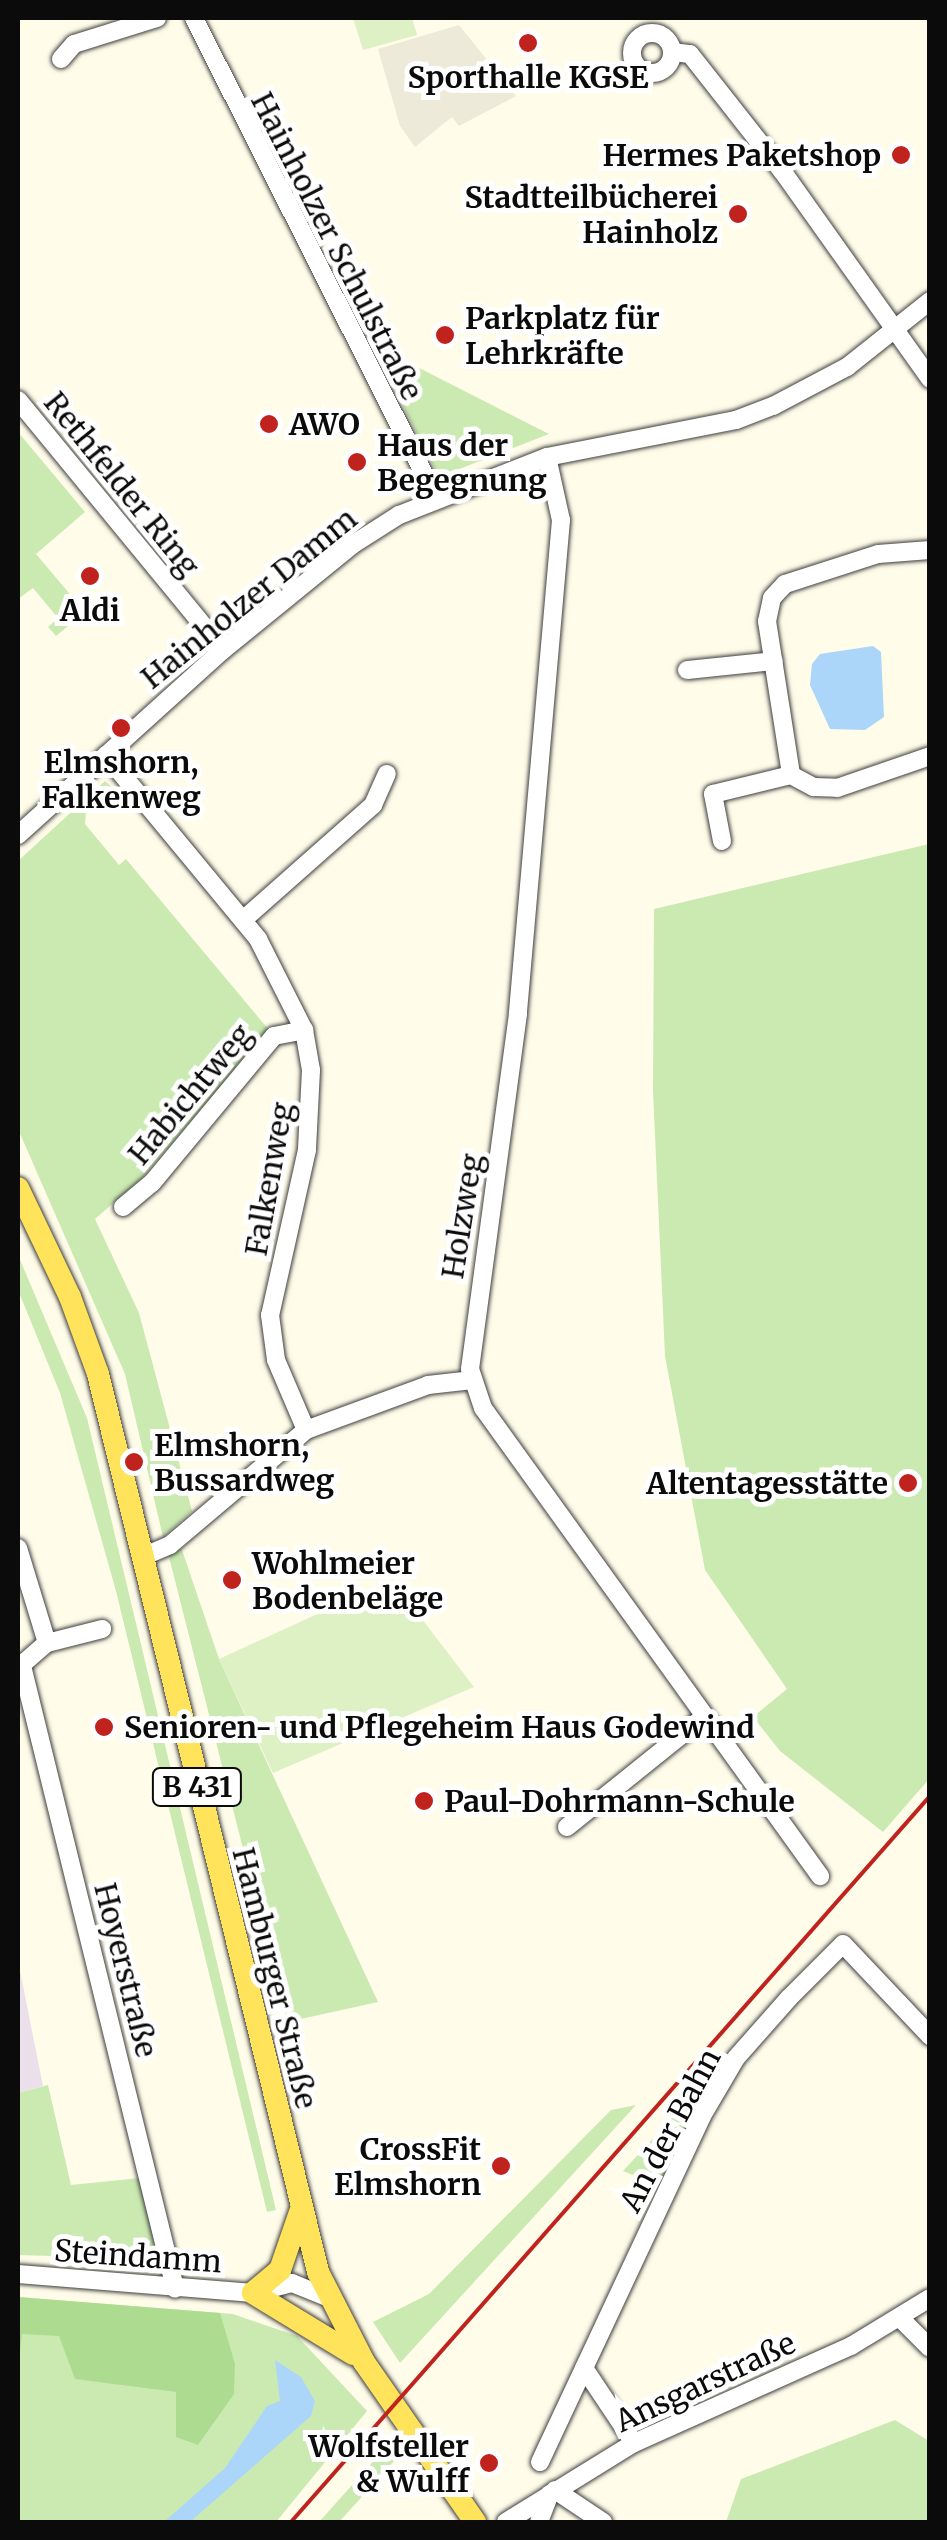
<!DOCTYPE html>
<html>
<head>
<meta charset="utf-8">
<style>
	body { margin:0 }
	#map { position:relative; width:947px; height:2540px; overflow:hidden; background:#fffce9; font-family:Merriweather,serif }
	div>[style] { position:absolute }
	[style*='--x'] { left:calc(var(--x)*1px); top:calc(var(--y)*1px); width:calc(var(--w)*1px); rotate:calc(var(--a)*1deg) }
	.industrial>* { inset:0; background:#ebdfeb }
	.green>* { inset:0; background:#cbeab2 }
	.forest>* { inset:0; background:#addc91 }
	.pitch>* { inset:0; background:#def1c4 }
	.plaza>* { inset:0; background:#eeead9 }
	.water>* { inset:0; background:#acd6f9 }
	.roads { filter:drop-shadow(0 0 2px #3e3e3e) drop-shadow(0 0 2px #3e3e3e) }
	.minor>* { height:18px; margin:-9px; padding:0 9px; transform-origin:9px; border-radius:9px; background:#fff }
	.minor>.ring { margin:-9px; padding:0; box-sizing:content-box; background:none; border:18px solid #fff; border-radius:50% }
	.major>* { height:22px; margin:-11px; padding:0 11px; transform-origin:11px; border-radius:11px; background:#ffe35a }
	.rail>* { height:4px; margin:-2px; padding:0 2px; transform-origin:2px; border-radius:2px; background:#c0231e }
	.dots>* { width:28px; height:28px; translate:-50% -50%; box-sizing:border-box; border:5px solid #fff; border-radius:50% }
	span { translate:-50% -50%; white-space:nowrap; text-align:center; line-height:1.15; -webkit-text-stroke:10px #fff; paint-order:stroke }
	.shield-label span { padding:2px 8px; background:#fff; border:2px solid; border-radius:8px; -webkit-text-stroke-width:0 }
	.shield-label { font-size:28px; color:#0b0b0b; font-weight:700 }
	.poi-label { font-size:30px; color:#0b0b0b; font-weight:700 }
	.right { translate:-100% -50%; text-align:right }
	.left { translate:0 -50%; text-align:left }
	.street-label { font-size:30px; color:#0b0b0b }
	.frame { position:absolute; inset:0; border:20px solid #0b0b0b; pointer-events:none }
</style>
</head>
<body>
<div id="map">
	<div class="industrial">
		<i style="clip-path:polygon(20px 1971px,43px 2086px,18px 2093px,18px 1971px)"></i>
	</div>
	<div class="green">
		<i style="clip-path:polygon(372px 344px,549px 434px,439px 477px)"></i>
		<i style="clip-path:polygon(18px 432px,85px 512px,36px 554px,85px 612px,56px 636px,48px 627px,58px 618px,33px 588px,18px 599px)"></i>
		<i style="clip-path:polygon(105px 781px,113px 788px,86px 811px,85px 824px,119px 865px,126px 859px,269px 1030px,143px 1177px,95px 1219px,139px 1313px,192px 1511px,163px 1537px,125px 1374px,18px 1129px,18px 861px)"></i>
		<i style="clip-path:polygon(929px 844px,930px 1778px,883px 1832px,780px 1751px,753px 1717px,787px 1689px,705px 1570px,665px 1356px,653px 1091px,654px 909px)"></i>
		<i style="clip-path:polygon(18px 1255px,87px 1418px,276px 2210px,267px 2212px,116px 1591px,60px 1393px,18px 1290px)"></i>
		<i style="clip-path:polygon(180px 1544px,219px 1659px,378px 2002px,287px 2022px,168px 1553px)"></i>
		<i style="clip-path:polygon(714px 2072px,662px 2187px,623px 2171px)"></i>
		<i style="clip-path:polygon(48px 2085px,71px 2185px,140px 2178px,157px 2247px,151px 2259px,18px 2255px,18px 2093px)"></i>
		<i style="clip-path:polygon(636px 2105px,400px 2363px,373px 2322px,429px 2294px,611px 2110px)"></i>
		<i style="clip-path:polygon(18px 2297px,233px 2314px,297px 2336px,367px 2411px,276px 2522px,18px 2522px)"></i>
		<i style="clip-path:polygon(895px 2420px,929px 2441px,929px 2522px,726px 2522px,741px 2479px)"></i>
		<i style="clip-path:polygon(387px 2446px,397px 2458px,339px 2522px,319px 2522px)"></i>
	</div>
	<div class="forest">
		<i style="clip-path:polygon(18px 2297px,220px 2313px,235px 2364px,234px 2394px,198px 2445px,176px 2437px,176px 2392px,75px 2379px,59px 2336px,22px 2334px,18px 2371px)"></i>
	</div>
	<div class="pitch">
		<i style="clip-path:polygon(353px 18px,412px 18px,417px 35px,363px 50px)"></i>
		<i style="clip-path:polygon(392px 1580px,474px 1687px,273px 1773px,219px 1659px)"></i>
	</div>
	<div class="plaza">
		<i style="clip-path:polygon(459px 25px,516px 96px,459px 126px,452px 117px,415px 147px,400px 126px,378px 49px)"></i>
	</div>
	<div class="water">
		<i style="clip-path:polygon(873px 646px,881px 652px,884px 717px,865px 730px,830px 729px,810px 685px,812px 664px,820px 654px)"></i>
		<i style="clip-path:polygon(275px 2360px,301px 2377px,315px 2401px,311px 2416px,190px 2522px,164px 2522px,225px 2468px,267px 2406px,280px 2401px)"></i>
	</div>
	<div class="roads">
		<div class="minor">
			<i style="--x:194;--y:18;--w:538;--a:63.24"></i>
			<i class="ring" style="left:632px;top:33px;width:22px;height:22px"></i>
			<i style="--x:673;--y:52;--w:17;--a:7"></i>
			<i style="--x:690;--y:54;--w:150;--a:51.8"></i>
			<i style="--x:783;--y:172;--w:254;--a:54.6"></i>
			<i style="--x:61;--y:59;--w:20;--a:-49"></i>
			<i style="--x:74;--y:44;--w:87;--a:-17.4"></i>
			<i style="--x:18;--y:400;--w:323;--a:50.6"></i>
			<i style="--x:547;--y:457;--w:65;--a:77.5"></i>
			<i style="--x:561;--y:520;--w:496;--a:95"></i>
			<i style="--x:518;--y:1014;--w:358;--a:97.7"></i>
			<i style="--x:470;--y:1369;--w:41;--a:71.6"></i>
			<i style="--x:483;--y:1408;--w:577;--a:54.24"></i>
			<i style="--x:930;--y:550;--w:52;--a:175.6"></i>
			<i style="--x:878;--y:554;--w:98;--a:162.1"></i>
			<i style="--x:785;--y:584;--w:19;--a:133"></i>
			<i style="--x:772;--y:598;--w:24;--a:102"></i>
			<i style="--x:767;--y:621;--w:156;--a:81.1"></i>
			<i style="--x:791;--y:775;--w:26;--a:28"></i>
			<i style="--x:814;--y:787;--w:23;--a:2"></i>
			<i style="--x:837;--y:788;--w:98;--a:-19"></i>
			<i style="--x:687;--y:670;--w:87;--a:-5.9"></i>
			<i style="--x:106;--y:755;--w:239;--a:50.4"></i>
			<i style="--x:258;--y:939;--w:102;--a:63.2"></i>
			<i style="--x:304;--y:1030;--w:41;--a:80.1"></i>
			<i style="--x:311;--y:1070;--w:80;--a:92.9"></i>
			<i style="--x:307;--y:1150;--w:169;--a:102.6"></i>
			<i style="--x:270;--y:1315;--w:45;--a:82.4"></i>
			<i style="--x:276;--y:1360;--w:76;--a:66.8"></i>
			<i style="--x:18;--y:835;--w:276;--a:-42.1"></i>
			<i style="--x:223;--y:650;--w:166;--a:-39.1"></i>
			<i style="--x:352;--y:545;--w:56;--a:-32.6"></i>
			<i style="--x:399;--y:515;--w:159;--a:-21.4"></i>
			<i style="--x:547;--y:457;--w:193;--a:-11.1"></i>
			<i style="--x:736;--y:420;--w:40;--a:-21"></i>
			<i style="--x:773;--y:406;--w:84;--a:-27.8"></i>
			<i style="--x:847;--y:367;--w:106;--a:-38.5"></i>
			<i style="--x:722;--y:841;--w:48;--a:-100.8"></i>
			<i style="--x:713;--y:794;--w:80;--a:-13.7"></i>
			<i style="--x:243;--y:920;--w:174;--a:-41.5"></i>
			<i style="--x:373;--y:805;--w:34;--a:-66"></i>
			<i style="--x:123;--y:1207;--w:38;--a:-40"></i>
			<i style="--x:152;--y:1183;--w:191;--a:-50.3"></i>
			<i style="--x:274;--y:1036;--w:31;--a:-11"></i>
			<i style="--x:18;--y:1548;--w:99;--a:73"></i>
			<i style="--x:142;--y:1557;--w:30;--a:-23"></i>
			<i style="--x:170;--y:1545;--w:178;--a:-40.2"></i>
			<i style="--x:306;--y:1430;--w:130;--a:-20.2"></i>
			<i style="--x:428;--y:1385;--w:45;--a:-6.3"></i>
			<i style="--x:22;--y:1666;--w:641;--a:76.18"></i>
			<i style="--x:18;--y:1668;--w:38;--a:-41"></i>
			<i style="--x:47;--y:1643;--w:57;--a:-14.3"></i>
			<i style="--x:567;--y:1827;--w:176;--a:-38.8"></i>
			<i style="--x:18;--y:2274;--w:236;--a:4.6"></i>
			<i style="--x:253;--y:2293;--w:40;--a:-14.4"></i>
			<i style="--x:292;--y:2283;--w:38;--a:22"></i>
			<i style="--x:900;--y:2318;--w:42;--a:45"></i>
			<i style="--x:584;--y:2368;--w:90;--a:56.3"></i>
			<i style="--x:540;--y:2462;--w:382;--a:-64.9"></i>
			<i style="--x:702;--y:2116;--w:67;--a:-59.6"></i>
			<i style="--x:736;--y:2058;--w:80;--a:-48.5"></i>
			<i style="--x:789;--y:1998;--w:76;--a:-45"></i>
			<i style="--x:843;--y:1944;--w:127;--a:46.6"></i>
			<i style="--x:555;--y:2490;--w:58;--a:33.7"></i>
			<i style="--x:506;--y:2522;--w:150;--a:-31.7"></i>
			<i style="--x:634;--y:2443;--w:238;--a:-24.1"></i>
			<i style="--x:851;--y:2346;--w:92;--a:-31.3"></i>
			<i style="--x:539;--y:2522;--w:30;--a:-69"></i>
		</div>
		<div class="major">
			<i style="--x:18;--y:1188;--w:121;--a:64.5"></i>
			<i style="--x:70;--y:1297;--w:82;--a:70"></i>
			<i style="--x:98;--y:1374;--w:925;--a:76.23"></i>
			<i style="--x:318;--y:2272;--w:101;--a:62.9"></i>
			<i style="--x:364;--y:2362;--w:195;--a:55.2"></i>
			<i style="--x:300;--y:2212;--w:61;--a:109"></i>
			<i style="--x:280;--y:2270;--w:35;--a:140"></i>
			<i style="--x:253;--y:2293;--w:117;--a:31.4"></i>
		</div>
	</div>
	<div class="rail">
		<i style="--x:291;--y:2522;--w:967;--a:-48.65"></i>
	</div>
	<div class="dots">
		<i style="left:528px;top:43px;background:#c0231e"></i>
		<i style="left:901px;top:155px;background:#c0231e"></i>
		<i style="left:738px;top:214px;background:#c0231e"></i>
		<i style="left:445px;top:335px;background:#c0231e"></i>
		<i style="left:269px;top:424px;background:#c0231e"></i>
		<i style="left:357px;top:462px;background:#c0231e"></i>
		<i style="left:90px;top:576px;background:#c0231e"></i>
		<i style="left:121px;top:728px;background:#c0231e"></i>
		<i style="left:134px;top:1462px;background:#c0231e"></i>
		<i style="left:908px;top:1483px;background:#c0231e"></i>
		<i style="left:232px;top:1580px;background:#c0231e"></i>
		<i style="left:104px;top:1727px;background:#c0231e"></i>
		<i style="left:424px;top:1801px;background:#c0231e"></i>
		<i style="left:501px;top:2166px;background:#c0231e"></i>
		<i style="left:489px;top:2463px;background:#c0231e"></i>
	</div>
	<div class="shield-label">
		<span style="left:197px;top:1787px">B 431</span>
	</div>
	<div class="poi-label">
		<span style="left:528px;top:77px">Sporthalle KGSE</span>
		<span class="right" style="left:881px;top:155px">Hermes Paketshop</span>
		<span class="right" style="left:718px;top:214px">Stadtteilbücherei<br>Hainholz</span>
		<span class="left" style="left:465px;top:335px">Parkplatz für<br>Lehrkräfte</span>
		<span class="left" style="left:289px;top:424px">AWO</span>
		<span class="left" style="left:377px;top:462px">Haus der<br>Begegnung</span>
		<span style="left:90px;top:610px">Aldi</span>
		<span style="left:121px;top:779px">Elmshorn,<br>Falkenweg</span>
		<span class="left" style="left:154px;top:1462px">Elmshorn,<br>Bussardweg</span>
		<span class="right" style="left:888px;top:1483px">Altentagesstätte</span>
		<span class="left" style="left:252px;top:1580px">Wohlmeier<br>Bodenbeläge</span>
		<span class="left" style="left:124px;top:1727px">Senioren- und Pflegeheim Haus Godewind</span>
		<span class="left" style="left:444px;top:1801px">Paul-Dohrmann-Schule</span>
		<span class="right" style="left:481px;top:2166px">CrossFit<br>Elmshorn</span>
		<span class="right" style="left:469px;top:2463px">Wolfsteller<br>&amp; Wulff</span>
	</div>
	<div class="street-label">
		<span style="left:337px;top:246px;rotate:63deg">Hainholzer Schulstraße</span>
		<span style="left:122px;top:484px;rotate:51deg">Rethfelder Ring</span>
		<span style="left:249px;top:598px;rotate:-39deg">Hainholzer Damm</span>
		<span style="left:190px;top:1094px;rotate:-50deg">Habichtweg</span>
		<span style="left:269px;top:1179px;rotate:-80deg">Falkenweg</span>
		<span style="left:462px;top:1216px;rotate:-81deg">Holzweg</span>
		<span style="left:126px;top:1970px;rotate:76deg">Hoyerstraße</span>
		<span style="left:275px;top:1978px;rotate:76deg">Hamburger Straße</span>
		<span style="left:670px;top:2130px;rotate:-62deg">An der Bahn</span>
		<span style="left:138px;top:2256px;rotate:4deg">Steindamm</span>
		<span style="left:705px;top:2382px;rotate:-25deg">Ansgarstraße</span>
	</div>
	<div class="frame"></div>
</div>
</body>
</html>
